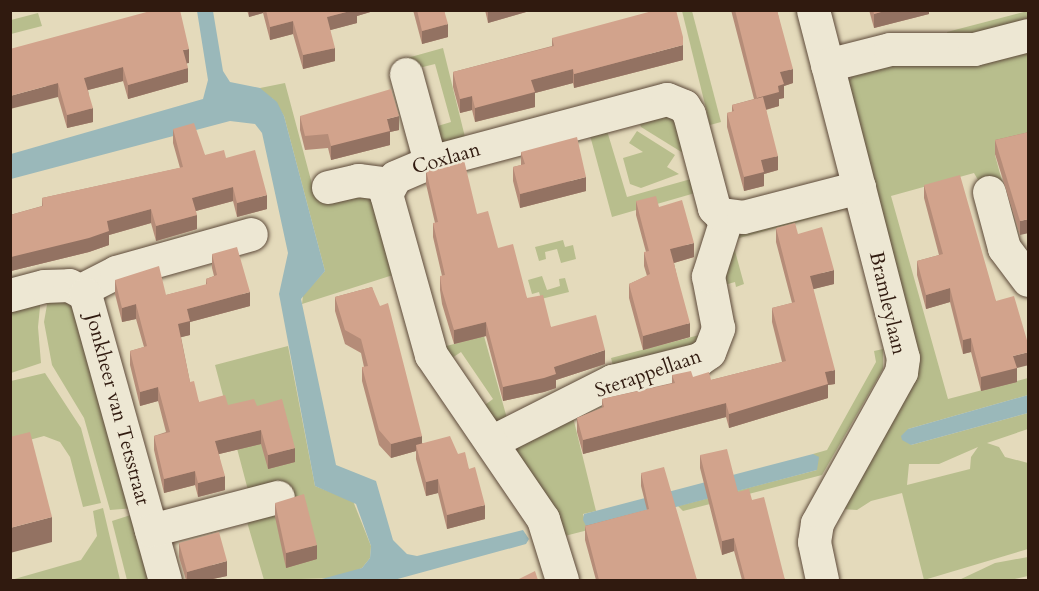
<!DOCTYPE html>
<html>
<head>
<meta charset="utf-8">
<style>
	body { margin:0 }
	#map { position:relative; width:1039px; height:591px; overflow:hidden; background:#e4dabb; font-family:Cardo,serif }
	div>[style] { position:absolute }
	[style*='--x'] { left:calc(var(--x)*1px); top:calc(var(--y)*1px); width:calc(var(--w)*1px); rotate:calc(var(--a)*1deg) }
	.green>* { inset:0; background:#b8be8d }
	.water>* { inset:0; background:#9ab8ba }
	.roads { filter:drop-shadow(0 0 2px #5d4a3a) drop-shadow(0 0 2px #5d4a3a) }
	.minor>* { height:33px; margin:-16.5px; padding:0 16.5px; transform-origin:16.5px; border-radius:16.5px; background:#ede7d3 }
	.wall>* { inset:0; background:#b58c78 }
	.shaded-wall>* { inset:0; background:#937262 }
	.building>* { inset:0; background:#d2a38c }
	span { translate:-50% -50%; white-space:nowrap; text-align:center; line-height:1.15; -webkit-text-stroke:5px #ede7d3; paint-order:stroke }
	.street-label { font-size:20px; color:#301a0f }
	.frame { position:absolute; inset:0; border:12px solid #301a0f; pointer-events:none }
</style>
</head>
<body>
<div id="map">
	<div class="green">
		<i style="clip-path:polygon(682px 11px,692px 11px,721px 122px,710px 125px)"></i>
		<i style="clip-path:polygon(1028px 11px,1028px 26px,949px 41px,947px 32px)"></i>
		<i style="clip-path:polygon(38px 13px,42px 26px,11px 34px,11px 20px)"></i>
		<i style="clip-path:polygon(evenodd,1028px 43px,1028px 146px,995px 155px,1022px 256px,974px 173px,891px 196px,948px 399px,1028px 378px,1028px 395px,908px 429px,911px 445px,1028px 413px,1028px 429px,987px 443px,999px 447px,1005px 457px,1028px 463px,1028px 549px,924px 580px,902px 493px,871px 501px,857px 510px,841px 509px,903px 397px,843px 80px,851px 79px,851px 67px,1028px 43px,978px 447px,971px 457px,970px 469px,907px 485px,909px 464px,939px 464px,978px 447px)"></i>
		<i style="clip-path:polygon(443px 48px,465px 137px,440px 144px,431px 128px,451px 122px,435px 64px,403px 72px,400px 60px)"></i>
		<i style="clip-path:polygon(285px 83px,312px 184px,369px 189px,393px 275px,302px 304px,303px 295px,325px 271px,284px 116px,273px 99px,261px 93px,260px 88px)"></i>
		<i style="clip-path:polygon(671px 109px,683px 153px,641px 127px,637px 115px)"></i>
		<i style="clip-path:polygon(605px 124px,627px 197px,698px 177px,702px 191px,612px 217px,588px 128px)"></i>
		<i style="clip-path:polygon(637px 131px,675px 155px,667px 167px,679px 174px,641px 188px,630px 184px,623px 158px,643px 152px,629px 143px)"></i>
		<i style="clip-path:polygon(840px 199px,846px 209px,732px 240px,744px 284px,736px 287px,735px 282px,717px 287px,723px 256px,734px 232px,738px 228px)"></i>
		<i style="clip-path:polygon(563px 240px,565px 247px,573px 245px,576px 259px,561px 263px,557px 249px,545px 252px,546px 259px,539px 261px,535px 247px)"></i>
		<i style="clip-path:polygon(542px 276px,547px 290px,560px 286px,559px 279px,565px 278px,569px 292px,541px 299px,539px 292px,532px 294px,528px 280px)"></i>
		<i style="clip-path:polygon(41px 297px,38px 327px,41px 363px,11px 373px,11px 305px)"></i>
		<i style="clip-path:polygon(48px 299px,71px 299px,135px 508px,110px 510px,84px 418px,52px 365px,44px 322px)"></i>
		<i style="clip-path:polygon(707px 333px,694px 354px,683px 346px,620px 363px,615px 374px,611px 358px)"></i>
		<i style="clip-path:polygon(484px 336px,508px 422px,497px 424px,478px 410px,493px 399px,461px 352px,446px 362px,439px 348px)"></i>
		<i style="clip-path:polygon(288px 346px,315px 486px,353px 501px,371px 546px,370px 558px,362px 568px,338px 578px,264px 580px,245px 515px,249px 494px,215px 365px)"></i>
		<i style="clip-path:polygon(883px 349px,883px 369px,822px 475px,683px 511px,678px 506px,817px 470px,813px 454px,827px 450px,876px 362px,874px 351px)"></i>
		<i style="clip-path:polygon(45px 373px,81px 428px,101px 503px,83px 507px,70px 457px,60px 442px,44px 436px,11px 445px,11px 381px)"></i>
		<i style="clip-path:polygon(571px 409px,596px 511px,583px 514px,588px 530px,561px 537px,511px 441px)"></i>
		<i style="clip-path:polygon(103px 508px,120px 580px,11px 580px,81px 560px,97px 536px,93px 511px)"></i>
		<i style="clip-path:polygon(137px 513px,155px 580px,127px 580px,112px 521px)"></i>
		<i style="clip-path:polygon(1028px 557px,1028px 576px,1011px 580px,959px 580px,995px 563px)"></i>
	</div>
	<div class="water">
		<i style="clip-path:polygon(197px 11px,213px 11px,223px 71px,230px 82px,260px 88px,277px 102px,284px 116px,325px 271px,301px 299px,336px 465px,376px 481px,393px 540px,407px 554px,417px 556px,523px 530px,529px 539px,526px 544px,394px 580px,318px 580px,362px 568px,370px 558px,371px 546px,356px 504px,315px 486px,279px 294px,288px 253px,262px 133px,255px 124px,230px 121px,11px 179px,11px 154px,203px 99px,208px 80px)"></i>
		<i style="clip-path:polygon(1028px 395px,1028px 413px,911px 445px,902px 440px,901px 436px,908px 429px)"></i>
		<i style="clip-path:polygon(813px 454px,819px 457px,817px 470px,588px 530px,583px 520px,584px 514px)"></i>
	</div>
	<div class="roads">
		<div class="minor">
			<i style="--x:813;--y:10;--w:359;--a:75.5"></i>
			<i style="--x:903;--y:358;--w:14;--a:98"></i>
			<i style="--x:901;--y:372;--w:173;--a:119.1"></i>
			<i style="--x:817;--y:523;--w:19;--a:99"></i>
			<i style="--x:814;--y:542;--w:39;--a:78"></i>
			<i style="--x:827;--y:65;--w:65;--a:-14.3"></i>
			<i style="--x:890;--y:49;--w:84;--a:0"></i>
			<i style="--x:974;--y:49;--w:56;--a:-14.5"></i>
			<i style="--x:406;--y:74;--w:91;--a:74.7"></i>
			<i style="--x:328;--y:187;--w:31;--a:-13"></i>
			<i style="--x:358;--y:180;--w:33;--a:7"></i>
			<i style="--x:989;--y:192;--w:58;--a:75"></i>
			<i style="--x:1004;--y:248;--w:40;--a:53"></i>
			<i style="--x:81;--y:290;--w:39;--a:-27"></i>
			<i style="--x:116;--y:272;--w:140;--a:-15.7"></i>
			<i style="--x:10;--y:295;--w:35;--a:-15"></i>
			<i style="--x:44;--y:286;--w:25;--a:-2"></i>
			<i style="--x:69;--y:285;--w:18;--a:29"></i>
			<i style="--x:85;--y:294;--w:297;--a:74.4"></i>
			<i style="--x:491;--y:442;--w:136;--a:-26.8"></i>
			<i style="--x:612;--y:381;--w:90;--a:-14.2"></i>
			<i style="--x:699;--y:359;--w:12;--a:-35"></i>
			<i style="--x:709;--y:352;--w:26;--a:-69"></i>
			<i style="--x:718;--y:328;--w:53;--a:-100.9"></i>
			<i style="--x:708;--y:276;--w:63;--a:-72.4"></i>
			<i style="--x:151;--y:530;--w:131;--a:-14.6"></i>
			<i style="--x:562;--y:580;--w:64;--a:-107.3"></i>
			<i style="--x:543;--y:519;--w:199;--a:-124.3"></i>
			<i style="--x:431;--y:355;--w:167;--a:-105.6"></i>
			<i style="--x:386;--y:194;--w:19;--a:-62"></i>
			<i style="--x:395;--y:177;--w:38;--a:-23"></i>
			<i style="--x:430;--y:162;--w:245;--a:-14.9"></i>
			<i style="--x:667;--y:99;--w:18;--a:22"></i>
			<i style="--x:684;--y:106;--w:9;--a:58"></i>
			<i style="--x:689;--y:114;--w:97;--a:75.1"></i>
			<i style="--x:714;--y:208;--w:8;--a:45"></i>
			<i style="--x:720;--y:214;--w:23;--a:7"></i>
			<i style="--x:743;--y:217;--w:120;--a:-14.5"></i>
		</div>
	</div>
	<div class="wall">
		<i style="clip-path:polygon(247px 10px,377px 10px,357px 16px,357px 23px,330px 30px,335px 61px,303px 69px,293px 34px,270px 40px,263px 13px,249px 17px)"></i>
		<i style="clip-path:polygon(413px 10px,444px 10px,448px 37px,422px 44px)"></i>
		<i style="clip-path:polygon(485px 10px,533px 10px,488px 23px)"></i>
		<i style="clip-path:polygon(731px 10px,777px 10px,793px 83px,784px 86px,784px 98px,779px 99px,779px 106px,766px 110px,778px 170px,764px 174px,764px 186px,744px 191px,727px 127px,727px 113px,732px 112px,732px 105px,754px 99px)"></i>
		<i style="clip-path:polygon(869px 10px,929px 10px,929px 14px,874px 28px)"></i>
		<i style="clip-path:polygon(552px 38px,683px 60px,574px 88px,573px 83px,535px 93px,535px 107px,475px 122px,472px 110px,460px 113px,453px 87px,453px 72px,552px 46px)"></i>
		<i style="clip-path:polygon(10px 49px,189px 63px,187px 63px,188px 82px,128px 99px,123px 81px,88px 90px,93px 122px,67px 128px,58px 97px)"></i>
		<i style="clip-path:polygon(300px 116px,399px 130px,390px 132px,390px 145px,331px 160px,328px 148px,305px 150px,300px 130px)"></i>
		<i style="clip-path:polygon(173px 129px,205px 155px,226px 158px,267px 209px,237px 217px,233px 201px,196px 211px,197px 229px,156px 241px,151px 223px,109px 235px,109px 245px,89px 252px,11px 271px,10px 215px,42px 206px,42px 198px,180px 168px,173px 143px)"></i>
		<i style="clip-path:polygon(1029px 132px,1020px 235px,995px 154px,995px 140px)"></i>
		<i style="clip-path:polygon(521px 152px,586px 191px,520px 208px,513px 181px,513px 167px,521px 165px)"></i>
		<i style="clip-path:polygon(426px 170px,477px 214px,527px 298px,551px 327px,605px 364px,556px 380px,556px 388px,544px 392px,503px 401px,486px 336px,454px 344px,442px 304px,440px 290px,440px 276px,442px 276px,433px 237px,433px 223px,435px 223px,426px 184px)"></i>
		<i style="clip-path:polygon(924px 185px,996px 301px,1017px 368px,1017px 382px,981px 391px,971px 352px,963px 354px,950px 302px,926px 309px,917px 275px,917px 261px,939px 255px,924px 198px)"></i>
		<i style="clip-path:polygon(636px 201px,659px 207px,694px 257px,674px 263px,690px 337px,643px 350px,629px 298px,629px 284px,647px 276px,644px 266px,644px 252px,646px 252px,636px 215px)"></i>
		<i style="clip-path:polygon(776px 228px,834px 284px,813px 289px,835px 384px,828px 385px,828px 398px,729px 428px,726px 417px,583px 454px,577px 432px,577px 418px,602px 408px,602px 399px,672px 383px,672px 375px,693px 377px,711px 380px,782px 362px,772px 322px,772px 308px,792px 303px,776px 242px)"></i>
		<i style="clip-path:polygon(212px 254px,250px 306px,190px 322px,190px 335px,181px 337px,190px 382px,199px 402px,228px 405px,257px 406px,295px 462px,268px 469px,261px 444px,219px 454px,225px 490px,198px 497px,195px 485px,164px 493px,154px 450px,154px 436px,166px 432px,158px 401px,140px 406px,130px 365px,130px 351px,144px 347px,136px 319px,122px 322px,115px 294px,115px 280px,166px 295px,206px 285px,206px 279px,214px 276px,212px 268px)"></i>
		<i style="clip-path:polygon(372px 287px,422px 443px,458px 454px,469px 469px,485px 519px,447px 529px,438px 493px,426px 496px,416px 459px,416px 451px,391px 458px,379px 445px,362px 381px,362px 367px,364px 367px,361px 353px,345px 344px,335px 311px,335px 297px)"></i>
		<i style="clip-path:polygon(700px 455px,738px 492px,752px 500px,785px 580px,742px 580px,734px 551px,722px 555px,700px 468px)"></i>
		<i style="clip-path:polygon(641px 473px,697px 580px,596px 580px,585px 540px,585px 526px,647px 510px,641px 486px)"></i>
		<i style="clip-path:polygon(275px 503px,317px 559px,286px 568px,275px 517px)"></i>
		<i style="clip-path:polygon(179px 543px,227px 576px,208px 580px,186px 580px,179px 557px)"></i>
	</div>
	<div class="shaded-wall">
		<i style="clip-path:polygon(249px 10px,263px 10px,263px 13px,249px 17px)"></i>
		<i style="clip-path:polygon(354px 10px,377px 10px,357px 16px,357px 23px,327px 31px,327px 17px)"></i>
		<i style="clip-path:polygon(488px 10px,533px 10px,488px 23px)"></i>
		<i style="clip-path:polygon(888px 10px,929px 10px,929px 14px,874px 28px,874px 14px)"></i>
		<i style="clip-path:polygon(293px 21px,293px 34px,270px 40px,270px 27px)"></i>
		<i style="clip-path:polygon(448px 24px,448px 37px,422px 44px,422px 31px)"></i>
		<i style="clip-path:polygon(683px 45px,683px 60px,574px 88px,574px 74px)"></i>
		<i style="clip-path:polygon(335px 48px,335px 61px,303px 69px,303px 55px)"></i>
		<i style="clip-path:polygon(189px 49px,189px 63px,183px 64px,183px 50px)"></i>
		<i style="clip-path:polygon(123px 67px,123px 81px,84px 91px,84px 78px)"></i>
		<i style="clip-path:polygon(188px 68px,188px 82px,128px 99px,128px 85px)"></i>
		<i style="clip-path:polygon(573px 69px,573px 83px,535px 93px,535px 107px,475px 122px,475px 108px,531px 80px)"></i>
		<i style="clip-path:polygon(793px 69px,793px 83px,784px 86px,784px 98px,779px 99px,779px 106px,757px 112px,757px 98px,778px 86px,780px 72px)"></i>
		<i style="clip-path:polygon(58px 83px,58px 97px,10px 109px,10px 96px)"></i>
		<i style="clip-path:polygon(472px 96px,472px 110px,460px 113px,460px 99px)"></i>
		<i style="clip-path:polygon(93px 108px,93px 122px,67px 128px,67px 115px)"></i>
		<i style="clip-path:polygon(399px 116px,399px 130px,390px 132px,390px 145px,331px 160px,331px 146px,387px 119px)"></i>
		<i style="clip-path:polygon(778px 156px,778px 170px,764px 174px,764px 186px,744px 191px,744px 177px,761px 160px)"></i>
		<i style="clip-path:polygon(586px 177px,586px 191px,520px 208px,520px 194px)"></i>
		<i style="clip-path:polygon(233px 187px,233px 201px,192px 212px,192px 198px)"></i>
		<i style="clip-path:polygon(267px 195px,267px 209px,237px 217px,237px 203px)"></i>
		<i style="clip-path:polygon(151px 209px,151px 223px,109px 235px,109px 245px,89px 252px,11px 271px,11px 257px,107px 221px)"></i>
		<i style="clip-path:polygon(197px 215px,197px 229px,156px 241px,156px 226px)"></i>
		<i style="clip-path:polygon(1029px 219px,1029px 233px,1020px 235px,1020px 221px)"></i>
		<i style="clip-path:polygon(694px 243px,694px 257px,670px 264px,670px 249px)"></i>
		<i style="clip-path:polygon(834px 270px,834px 284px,810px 290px,810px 276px)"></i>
		<i style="clip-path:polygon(950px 288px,950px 302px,926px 309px,926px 295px)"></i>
		<i style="clip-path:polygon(250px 292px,250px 306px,190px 322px,190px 335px,178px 338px,178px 324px,187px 309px)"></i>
		<i style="clip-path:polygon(136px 304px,136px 319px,122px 322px,122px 308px)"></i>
		<i style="clip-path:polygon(486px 322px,486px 336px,454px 344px,454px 330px)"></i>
		<i style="clip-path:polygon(690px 323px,690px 337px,643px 350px,643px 336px)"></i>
		<i style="clip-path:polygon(971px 338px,971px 352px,963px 354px,963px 340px)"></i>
		<i style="clip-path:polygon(605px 350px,605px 364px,556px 380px,556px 388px,544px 392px,503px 401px,503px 387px,554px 367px)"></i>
		<i style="clip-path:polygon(1029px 352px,1029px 365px,1017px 368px,1017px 382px,981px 391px,981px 377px,1013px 356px)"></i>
		<i style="clip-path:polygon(835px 370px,835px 384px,828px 385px,828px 398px,729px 428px,729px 414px,825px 372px)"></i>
		<i style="clip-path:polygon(158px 387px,158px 401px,140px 406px,140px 392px)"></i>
		<i style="clip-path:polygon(726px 403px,726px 417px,583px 454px,583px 440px)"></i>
		<i style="clip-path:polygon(261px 430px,261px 444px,215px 455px,215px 441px)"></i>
		<i style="clip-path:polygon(422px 436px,422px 450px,416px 445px,416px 451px,391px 458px,391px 444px)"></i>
		<i style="clip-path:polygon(295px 448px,295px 462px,268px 469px,268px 455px)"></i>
		<i style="clip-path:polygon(195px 471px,195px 485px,164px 493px,164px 479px)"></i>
		<i style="clip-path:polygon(225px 476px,225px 490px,198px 497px,198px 483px)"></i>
		<i style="clip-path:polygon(438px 479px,438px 493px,426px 496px,426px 482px)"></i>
		<i style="clip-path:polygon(485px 505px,485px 519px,447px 529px,447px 515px)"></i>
		<i style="clip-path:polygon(52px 517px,52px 542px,10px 553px,10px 528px)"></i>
		<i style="clip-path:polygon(734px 538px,734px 551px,722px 555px,722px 541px)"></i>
		<i style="clip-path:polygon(317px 545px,317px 559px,286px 568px,286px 553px)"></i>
		<i style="clip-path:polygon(227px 561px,227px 576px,208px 580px,187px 580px,187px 572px)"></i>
	</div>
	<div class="building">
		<i style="clip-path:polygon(154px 10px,180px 10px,189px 49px,183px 50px,188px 68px,128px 85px,123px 67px,84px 78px,93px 108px,67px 115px,58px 83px,10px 96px,10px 49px)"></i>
		<i style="clip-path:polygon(266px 10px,354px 10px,327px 17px,335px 48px,303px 55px,293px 21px,270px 27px)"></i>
		<i style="clip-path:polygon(417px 10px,444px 10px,448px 24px,422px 31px)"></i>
		<i style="clip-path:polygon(656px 10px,676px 10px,683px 37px,683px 45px,574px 74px,573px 69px,531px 80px,535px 92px,475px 108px,472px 96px,460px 99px,453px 72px,554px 46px,552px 38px)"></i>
		<i style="clip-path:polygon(735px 10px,777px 10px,793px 69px,780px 72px,784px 84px,778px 86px,779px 92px,757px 98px)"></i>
		<i style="clip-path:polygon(873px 10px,888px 10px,874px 14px)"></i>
		<i style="clip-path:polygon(391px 89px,399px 116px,387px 119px,390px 131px,331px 146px,328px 134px,305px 136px,300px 116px)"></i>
		<i style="clip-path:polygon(763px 97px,778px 156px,761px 160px,764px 172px,744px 177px,727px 113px,734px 111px,732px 105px)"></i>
		<i style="clip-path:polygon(194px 123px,205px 155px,224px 150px,226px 158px,255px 150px,267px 195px,237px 203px,233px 187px,192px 198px,197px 215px,156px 226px,151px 209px,107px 221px,109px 231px,89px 238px,11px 257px,10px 215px,43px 206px,42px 198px,183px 167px,173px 129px)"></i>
		<i style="clip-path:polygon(1029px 132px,1029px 219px,1020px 221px,995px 140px)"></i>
		<i style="clip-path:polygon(577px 137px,586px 177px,520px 194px,513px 167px,525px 164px,521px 152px)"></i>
		<i style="clip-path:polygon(464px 160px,477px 214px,488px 211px,498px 248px,513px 244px,527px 298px,543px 295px,551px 327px,596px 315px,605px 350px,554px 367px,556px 374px,544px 378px,503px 387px,486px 322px,454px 330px,442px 290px,440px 276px,445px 275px,433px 223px,438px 222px,426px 170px)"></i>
		<i style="clip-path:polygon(960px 175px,996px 301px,1014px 296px,1029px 347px,1029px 352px,1013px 356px,1017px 368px,981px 377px,971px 338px,963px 340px,950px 288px,926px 295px,917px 261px,943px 254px,924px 185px)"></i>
		<i style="clip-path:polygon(656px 196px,659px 207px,682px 200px,694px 243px,670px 249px,690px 323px,643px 336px,629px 284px,650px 274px,644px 252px,649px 251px,636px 201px)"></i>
		<i style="clip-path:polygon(795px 223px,798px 234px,822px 227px,834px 270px,810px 276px,835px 370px,825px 372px,828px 384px,729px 414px,726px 403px,583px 440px,577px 418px,604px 407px,602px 399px,675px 383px,672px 375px,691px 371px,693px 377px,709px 372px,711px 380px,786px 361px,772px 308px,795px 302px,776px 228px)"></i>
		<i style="clip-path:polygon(237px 247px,250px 292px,187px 309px,190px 321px,178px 324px,190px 382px,194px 381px,199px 402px,225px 395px,228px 405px,254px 399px,257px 406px,282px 399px,295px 448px,268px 455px,261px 430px,215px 441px,225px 476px,198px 483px,195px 471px,164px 479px,154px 436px,170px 432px,158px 387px,140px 392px,130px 351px,147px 346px,136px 304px,122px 308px,115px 280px,159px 266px,166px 295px,207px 284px,206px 279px,217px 275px,212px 254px)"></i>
		<i style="clip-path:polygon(372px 287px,380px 306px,388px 303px,422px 436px,391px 444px,379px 430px,362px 367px,368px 366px,361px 339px,345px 330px,335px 297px)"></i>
		<i style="clip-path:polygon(30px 432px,52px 517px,10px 528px,10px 437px)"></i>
		<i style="clip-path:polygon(450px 436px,458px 454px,465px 452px,469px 469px,475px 467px,485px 505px,447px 515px,438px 479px,426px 482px,416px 445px)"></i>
		<i style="clip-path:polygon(727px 449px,738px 492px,749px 489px,752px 500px,764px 497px,785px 580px,742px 580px,745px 580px,734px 538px,722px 541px,700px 455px)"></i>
		<i style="clip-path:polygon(664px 467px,697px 580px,599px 580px,585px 526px,649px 509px,641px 473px)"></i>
		<i style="clip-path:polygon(304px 494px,317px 545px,286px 553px,275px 503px)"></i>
		<i style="clip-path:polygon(219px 532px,227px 561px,187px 572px,179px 543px)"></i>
		<i style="clip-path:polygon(535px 571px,538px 580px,517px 580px)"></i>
	</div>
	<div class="street-label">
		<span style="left:446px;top:158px;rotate:-16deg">Coxlaan</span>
		<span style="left:888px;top:303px;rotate:77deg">Bramleylaan</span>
		<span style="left:648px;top:373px;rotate:-19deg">Sterappellaan</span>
		<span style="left:118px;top:409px;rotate:75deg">Jonkheer van Tetsstraat</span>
	</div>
	<div class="frame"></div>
</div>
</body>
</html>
